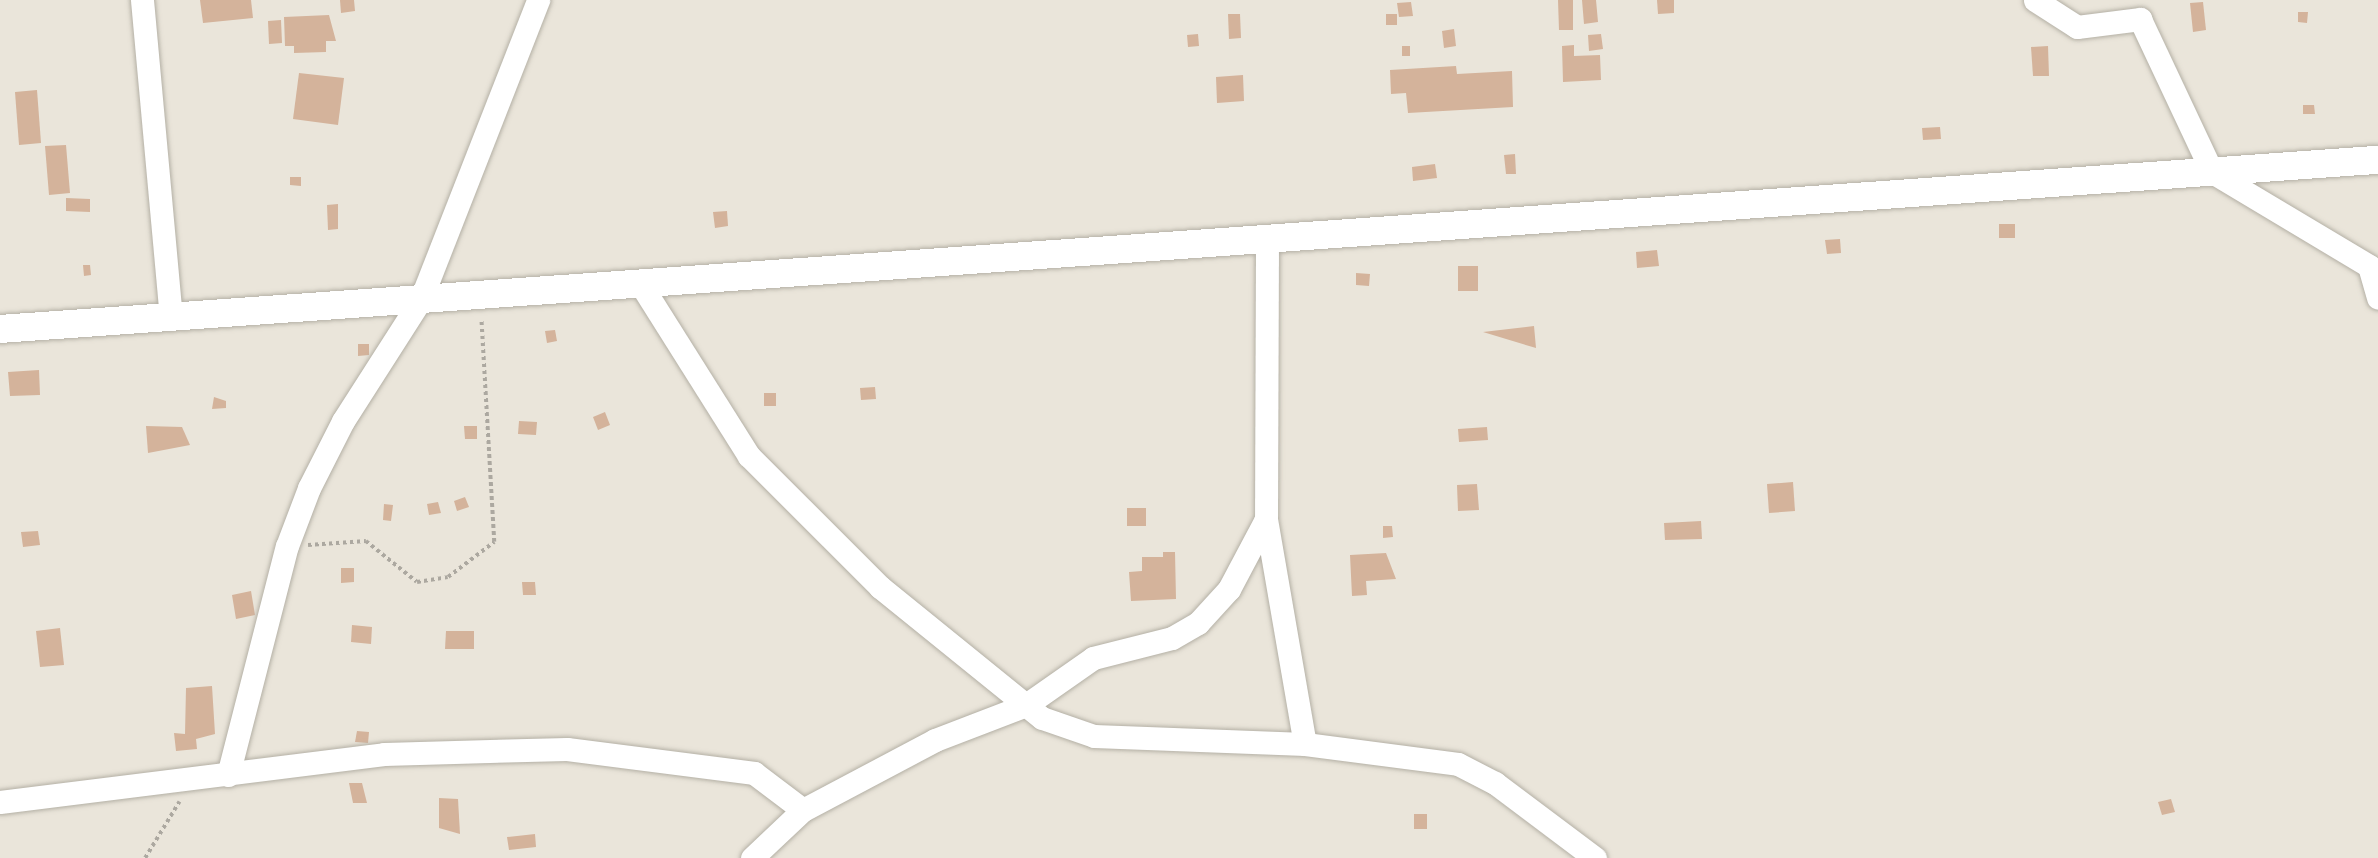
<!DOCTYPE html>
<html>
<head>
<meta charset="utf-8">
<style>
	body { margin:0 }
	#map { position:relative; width:2378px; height:858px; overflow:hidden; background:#eae5da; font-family:"Archivo Narrow",sans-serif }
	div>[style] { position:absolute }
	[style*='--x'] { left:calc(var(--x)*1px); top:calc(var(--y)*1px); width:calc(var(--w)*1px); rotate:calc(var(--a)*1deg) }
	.building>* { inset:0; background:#d4b39b }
	.path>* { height:3.5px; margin-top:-1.75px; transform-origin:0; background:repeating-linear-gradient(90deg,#aca8a0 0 3.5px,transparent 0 7px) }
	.roads { filter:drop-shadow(0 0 2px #b4b0a5) drop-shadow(0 0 2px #b4b0a5) }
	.minor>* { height:23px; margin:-11.5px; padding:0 11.5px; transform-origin:11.5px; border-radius:11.5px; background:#fff }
	.tertiary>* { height:28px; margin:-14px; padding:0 14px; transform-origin:14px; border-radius:14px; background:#fff }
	span { translate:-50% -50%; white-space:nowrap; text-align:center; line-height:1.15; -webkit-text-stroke:7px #fff; paint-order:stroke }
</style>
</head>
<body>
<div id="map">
	<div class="building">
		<i style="clip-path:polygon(200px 0,251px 0,253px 18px,203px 23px)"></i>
		<i style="clip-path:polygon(340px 0,354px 0,355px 11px,341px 13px)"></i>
		<i style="clip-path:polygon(1558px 0,1573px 0,1573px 30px,1559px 30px)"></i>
		<i style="clip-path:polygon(1582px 0,1596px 0,1598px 22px,1584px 24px)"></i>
		<i style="clip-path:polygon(1657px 0,1674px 0,1674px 13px,1658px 14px)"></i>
		<i style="clip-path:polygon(1411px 2px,1413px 16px,1399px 17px,1397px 3px)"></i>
		<i style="clip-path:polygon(2203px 2px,2206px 30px,2193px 32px,2190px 3px)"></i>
		<i style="clip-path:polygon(2298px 12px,2308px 12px,2307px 23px,2298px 22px)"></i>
		<i style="clip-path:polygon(1228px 14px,1240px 14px,1241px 38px,1229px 39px)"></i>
		<i style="clip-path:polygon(1386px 14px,1397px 14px,1397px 25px,1386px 25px)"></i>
		<i style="clip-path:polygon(329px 15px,336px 41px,326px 41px,326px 52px,294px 53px,294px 46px,285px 46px,284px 17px)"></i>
		<i style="clip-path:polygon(281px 20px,282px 43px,269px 44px,268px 21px)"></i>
		<i style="clip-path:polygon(1454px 29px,1456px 46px,1444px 48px,1442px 31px)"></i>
		<i style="clip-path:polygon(1198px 34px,1199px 46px,1188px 47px,1187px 35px)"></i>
		<i style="clip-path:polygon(1601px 34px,1603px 49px,1589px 51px,1588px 35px)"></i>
		<i style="clip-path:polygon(1574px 45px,1574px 56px,1600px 55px,1601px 80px,1563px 82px,1562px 46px)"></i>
		<i style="clip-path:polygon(1402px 46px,1410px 46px,1410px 56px,1402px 56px)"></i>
		<i style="clip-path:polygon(2048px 46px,2049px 76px,2033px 76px,2031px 47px)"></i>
		<i style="clip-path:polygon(1456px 66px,1457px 74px,1512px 71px,1513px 107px,1408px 113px,1406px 93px,1391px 94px,1390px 70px)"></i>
		<i style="clip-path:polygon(299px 73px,344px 78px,338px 125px,293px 119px)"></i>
		<i style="clip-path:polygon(1243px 75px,1244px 101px,1217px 103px,1216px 77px)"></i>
		<i style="clip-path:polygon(37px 90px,41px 143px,19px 145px,15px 92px)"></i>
		<i style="clip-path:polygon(2303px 105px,2314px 105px,2315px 114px,2303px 114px)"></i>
		<i style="clip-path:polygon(1940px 127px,1941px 139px,1923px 140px,1922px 128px)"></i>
		<i style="clip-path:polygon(66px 145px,70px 193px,49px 195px,45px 146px)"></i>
		<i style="clip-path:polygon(1515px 154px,1516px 174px,1506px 174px,1504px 155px)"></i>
		<i style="clip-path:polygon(1435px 164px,1437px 178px,1413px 181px,1412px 167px)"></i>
		<i style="clip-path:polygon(290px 177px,301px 177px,301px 186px,290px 185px)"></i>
		<i style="clip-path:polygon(66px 198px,90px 199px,90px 212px,66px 211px)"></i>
		<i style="clip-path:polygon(338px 204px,338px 229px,328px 230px,327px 205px)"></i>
		<i style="clip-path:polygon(727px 211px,728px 226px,715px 228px,713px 212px)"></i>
		<i style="clip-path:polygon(1999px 224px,2015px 224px,2015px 238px,1999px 238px)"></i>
		<i style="clip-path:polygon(1840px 239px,1841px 253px,1827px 254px,1825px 240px)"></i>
		<i style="clip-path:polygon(1657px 250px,1659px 266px,1637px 268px,1636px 252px)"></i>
		<i style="clip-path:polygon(83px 265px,90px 265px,91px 275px,84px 276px)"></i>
		<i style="clip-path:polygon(1458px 266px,1478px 266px,1478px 291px,1458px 291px)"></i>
		<i style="clip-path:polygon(1356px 273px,1370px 274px,1369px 286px,1356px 285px)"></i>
		<i style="clip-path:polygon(1534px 326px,1536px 348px,1483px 332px)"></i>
		<i style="clip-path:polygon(555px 330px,557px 341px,547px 343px,545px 331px)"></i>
		<i style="clip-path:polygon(358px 344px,369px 344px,369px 355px,358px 356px)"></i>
		<i style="clip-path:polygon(39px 370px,40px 395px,10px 396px,8px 372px)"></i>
		<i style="clip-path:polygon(875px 387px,876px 399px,861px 400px,860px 388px)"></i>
		<i style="clip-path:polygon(764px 393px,776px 393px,776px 406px,764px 406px)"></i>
		<i style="clip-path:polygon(214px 397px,226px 401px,226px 408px,212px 409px)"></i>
		<i style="clip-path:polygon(605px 412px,610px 425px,598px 430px,593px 417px)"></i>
		<i style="clip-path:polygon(519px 421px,537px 422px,536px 435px,518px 434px)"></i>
		<i style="clip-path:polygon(146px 426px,182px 427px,190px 445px,148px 453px)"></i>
		<i style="clip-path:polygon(464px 426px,477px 426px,477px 439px,465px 439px)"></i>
		<i style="clip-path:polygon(1487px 427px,1488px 440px,1459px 442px,1458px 429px)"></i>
		<i style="clip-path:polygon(1793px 482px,1795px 511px,1769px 513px,1767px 484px)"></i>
		<i style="clip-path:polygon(1477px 484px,1479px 510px,1458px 511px,1457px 485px)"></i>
		<i style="clip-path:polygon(465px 497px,469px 507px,457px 511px,454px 501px)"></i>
		<i style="clip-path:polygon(438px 502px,441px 513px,429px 515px,427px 504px)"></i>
		<i style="clip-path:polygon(384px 504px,393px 505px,391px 521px,383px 520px)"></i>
		<i style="clip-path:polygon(1127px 508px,1146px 508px,1146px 526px,1127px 526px)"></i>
		<i style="clip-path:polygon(1701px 521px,1702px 539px,1665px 540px,1664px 523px)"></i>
		<i style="clip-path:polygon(1383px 526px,1392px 526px,1393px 537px,1383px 538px)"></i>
		<i style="clip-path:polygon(38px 531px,40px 545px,23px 547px,21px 532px)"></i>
		<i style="clip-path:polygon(1163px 552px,1175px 552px,1176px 599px,1131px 601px,1129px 572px,1142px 571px,1142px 557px,1163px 557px)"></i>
		<i style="clip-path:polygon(1386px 553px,1396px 579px,1366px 581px,1367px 595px,1352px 596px,1350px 555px)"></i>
		<i style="clip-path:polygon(341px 568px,354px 568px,354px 582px,341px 583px)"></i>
		<i style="clip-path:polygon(522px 582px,535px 582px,536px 595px,523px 595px)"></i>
		<i style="clip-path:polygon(251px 591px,255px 615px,236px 619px,232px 595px)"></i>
		<i style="clip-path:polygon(352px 625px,372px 627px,371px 644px,351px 642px)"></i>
		<i style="clip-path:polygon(60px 628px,64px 665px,40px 667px,36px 631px)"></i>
		<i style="clip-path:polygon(446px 631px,474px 631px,474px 649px,445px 649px)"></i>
		<i style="clip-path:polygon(212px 686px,215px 734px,196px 739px,197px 749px,176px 751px,174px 733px,185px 734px,186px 688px)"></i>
		<i style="clip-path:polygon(357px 731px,369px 732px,368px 743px,355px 742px)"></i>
		<i style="clip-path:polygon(349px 783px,362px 783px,367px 803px,353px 803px)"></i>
		<i style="clip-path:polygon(439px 798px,458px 799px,460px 834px,439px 828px)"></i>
		<i style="clip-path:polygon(2171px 799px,2175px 812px,2162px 815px,2158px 802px)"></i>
		<i style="clip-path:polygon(1414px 814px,1427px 814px,1427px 829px,1414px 829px)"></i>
		<i style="clip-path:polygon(535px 834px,536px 847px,509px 850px,507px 837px)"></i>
	</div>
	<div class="path">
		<i style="--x:308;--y:545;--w:58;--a:-3.9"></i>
		<i style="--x:366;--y:541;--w:65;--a:38.8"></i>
		<i style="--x:417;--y:582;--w:31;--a:-9"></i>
		<i style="--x:448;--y:577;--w:58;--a:-37.3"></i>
		<i style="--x:494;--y:542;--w:224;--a:-93.3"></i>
		<i style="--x:145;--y:858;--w:66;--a:-58.7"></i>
	</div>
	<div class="roads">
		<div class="minor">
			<i style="--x:142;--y:0;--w:318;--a:84.8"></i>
			<i style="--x:2035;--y:0;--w:50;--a:32.7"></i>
			<i style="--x:2077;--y:27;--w:64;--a:-7.2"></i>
			<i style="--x:2140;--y:19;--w:169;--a:64.8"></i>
			<i style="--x:2212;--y:172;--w:183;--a:30.9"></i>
			<i style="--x:2369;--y:266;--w:33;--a:74"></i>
			<i style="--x:1267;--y:239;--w:280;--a:90.2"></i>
			<i style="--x:1266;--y:519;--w:228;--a:80.2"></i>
			<i style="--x:640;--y:283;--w:204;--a:57.8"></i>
			<i style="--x:749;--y:456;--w:185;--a:45"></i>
			<i style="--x:880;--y:587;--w:208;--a:39"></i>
			<i style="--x:1042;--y:718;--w:55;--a:19.1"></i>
			<i style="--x:1094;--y:736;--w:211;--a:2.2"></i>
			<i style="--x:1305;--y:744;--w:154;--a:7.4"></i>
			<i style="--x:1458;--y:764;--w:42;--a:27.2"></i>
			<i style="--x:1495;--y:783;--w:125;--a:36.9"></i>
			<i style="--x:228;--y:775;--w:236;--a:-75.6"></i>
			<i style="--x:287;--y:546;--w:62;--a:-69.2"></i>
			<i style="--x:309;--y:488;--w:75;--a:-63.1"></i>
			<i style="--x:343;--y:421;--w:145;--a:-57.4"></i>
			<i style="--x:421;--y:299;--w:321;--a:-68.6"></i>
			<i style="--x:0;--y:802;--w:387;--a:-7.1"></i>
			<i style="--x:384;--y:754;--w:183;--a:-1.6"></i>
			<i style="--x:567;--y:749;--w:189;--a:7.3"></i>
			<i style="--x:754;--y:773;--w:61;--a:37.1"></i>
			<i style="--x:752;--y:858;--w:70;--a:-43.3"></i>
			<i style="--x:803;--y:810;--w:149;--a:-27.9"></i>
			<i style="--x:935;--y:740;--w:97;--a:-21"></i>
			<i style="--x:1026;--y:705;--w:82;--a:-35"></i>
			<i style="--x:1093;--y:658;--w:81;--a:-14.2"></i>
			<i style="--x:1172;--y:638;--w:30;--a:-30"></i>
			<i style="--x:1198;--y:623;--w:46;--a:-47.6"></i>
			<i style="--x:1229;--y:589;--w:79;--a:-62.1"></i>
		</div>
		<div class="tertiary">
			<i style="--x:0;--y:329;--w:2384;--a:-4.07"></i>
		</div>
	</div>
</div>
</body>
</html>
